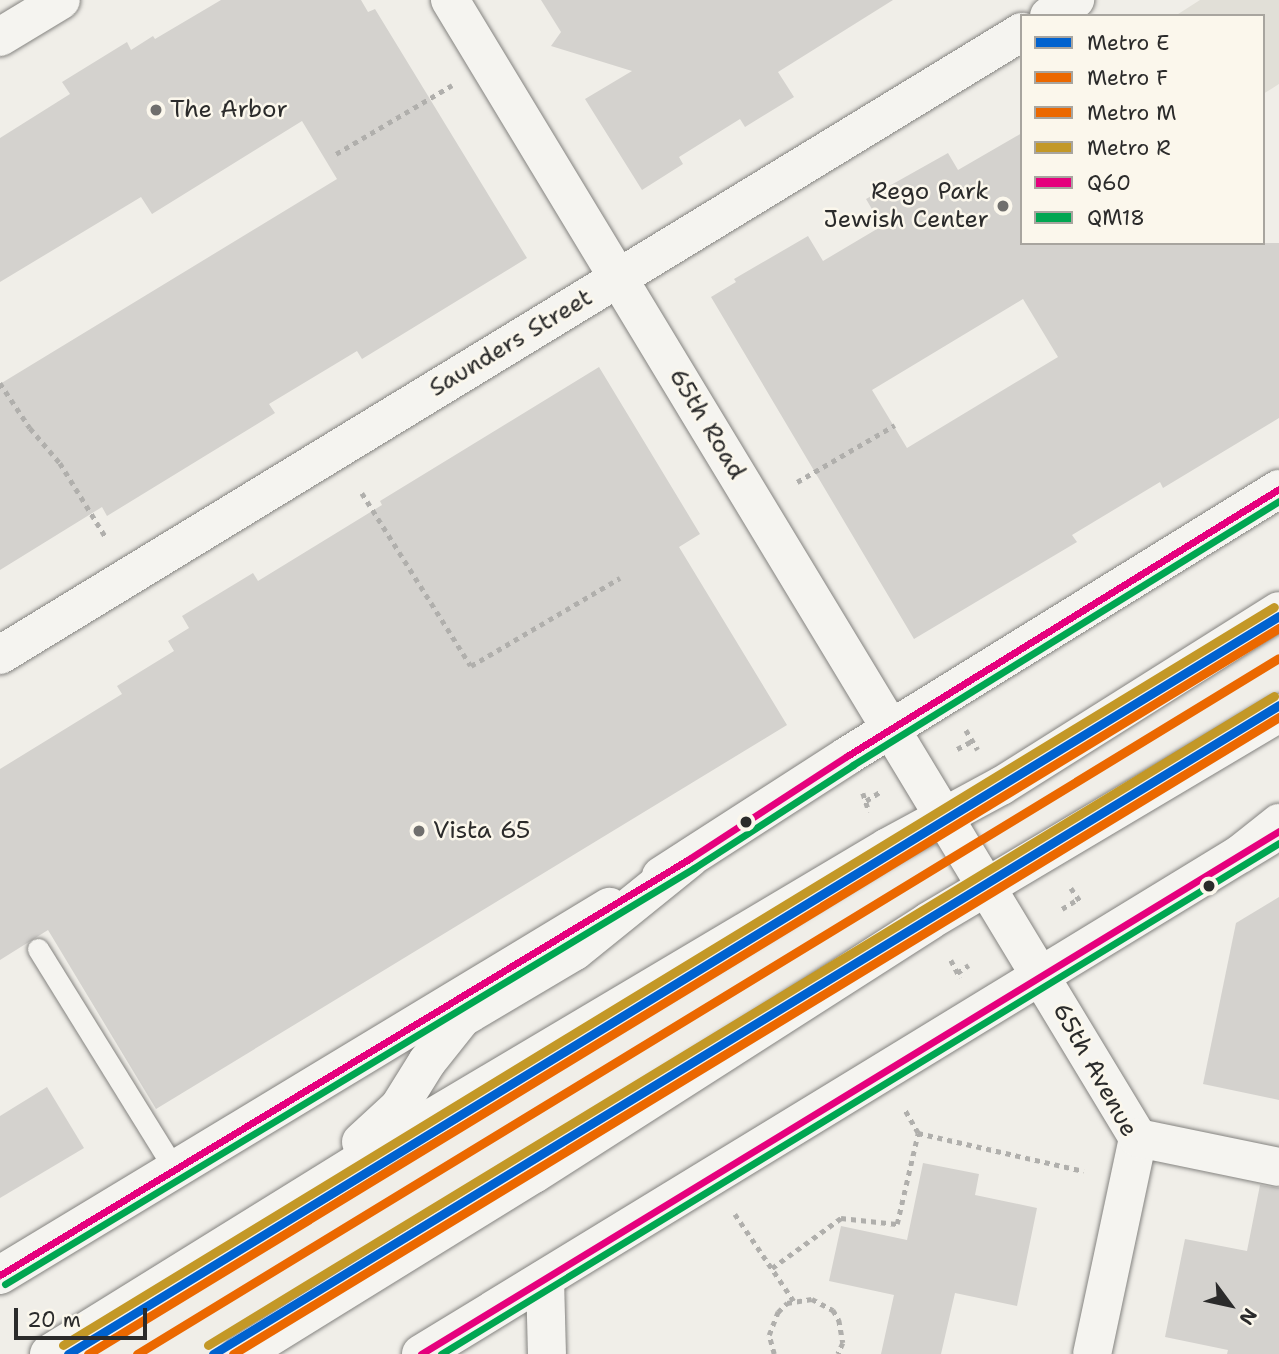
<!DOCTYPE html>
<html>
<head>
<meta charset="utf-8">
<style>
	body { margin:0 }
	#map { position:relative; width:1279px; height:1354px; overflow:hidden; background:#f0eee8; font-family:"Shantell Sans",sans-serif }
	div>[style] { position:absolute }
	[style*='--x'] { left:calc(var(--x)*1px); top:calc(var(--y)*1px); width:calc(var(--w)*1px); rotate:calc(var(--a)*1deg) }
	.built>* { inset:0; background:#e1dfd7 }
	.building>* { inset:0; background:#d4d2ce }
	.path>* { height:4.5px; margin-top:-2.25px; transform-origin:0; background:repeating-linear-gradient(90deg,#b0afac 0 5px,transparent 0 10px) }
	.roads { filter:drop-shadow(0 0 2px #848380) drop-shadow(0 0 2px #848380) }
	.service>* { height:21px; margin:-10.5px; padding:0 10.5px; transform-origin:10.5px; border-radius:10.5px; background:#f5f4f0 }
	.minor>* { height:38px; margin:-19px; padding:0 19px; transform-origin:19px; border-radius:19px; background:#f5f4f0 }
	.tertiary>* { height:38px; margin:-19px; padding:0 19px; transform-origin:19px; border-radius:19px; background:#f5f4f0 }
	.primary>* { height:38px; margin:-19px; padding:0 19px; transform-origin:19px; border-radius:19px; background:#f5f4f0 }
	.bus-1>* { height:7px; margin:-3.5px; padding:0 3.5px; transform-origin:3.5px; border-radius:3.5px; background:#e5007d }
	.bus-2>* { height:7px; margin:-3.5px; padding:0 3.5px; transform-origin:3.5px; border-radius:3.5px; background:#00a651 }
	.metro-1>* { height:9px; margin:-4.5px; padding:0 4.5px; transform-origin:4.5px; border-radius:4.5px; background:#0062cf }
	.metro-2>* { height:9px; margin:-4.5px; padding:0 4.5px; transform-origin:4.5px; border-radius:4.5px; background:#eb6800 }
	.metro-3>* { height:9px; margin:-4.5px; padding:0 4.5px; transform-origin:4.5px; border-radius:4.5px; background:#eb6800 }
	.metro-4>* { height:9px; margin:-4.5px; padding:0 4.5px; transform-origin:4.5px; border-radius:4.5px; background:#c39827 }
	.dots>* { width:19px; height:19px; translate:-50% -50%; box-sizing:border-box; border:4px solid #fbf7ec; border-radius:50% }
	span { translate:-50% -50%; white-space:nowrap; text-align:center; line-height:1.15; -webkit-text-stroke:5px #fbf7ec; paint-order:stroke }
	.poi-label { font-size:24px; color:#2b2b2b }
	.left { translate:0 -50%; text-align:left }
	.right { translate:-100% -50%; text-align:right }
	.street-label { font-size:24px; color:#2b2b2b }
	.legend { position:absolute; left:1020px; top:14px; width:245px; height:231px; box-sizing:border-box; background:#fbf7ec; border:2px solid #a8a59f; margin:0; padding:9px 12px; list-style:none; font-size:21px; color:#2b2b2b }
	.legend li { display:flex; align-items:center; gap:14px; height:35px }
	.legend b { width:35px; border:2px solid #a8a59f }
	.north { position:absolute; left:1195px; top:1270px; width:70px; height:70px; -webkit-text-stroke:5px #fbf7ec; paint-order:stroke; rotate:123deg; font-size:19px; font-weight:700; line-height:28px; text-align:center; color:#2b2b2b }
	.north::after { content:''; display:block; margin:auto; width:24px; height:32px; background:#2b2b2b; clip-path:polygon(50% 0,100% 100%,50% 72%,0 100%) }
	.scale { position:absolute; left:14px; top:1308px; width:133px; height:32px; box-sizing:border-box; border:4px solid #2b2b2b; border-top:0; padding-left:9px; font-size:21px; line-height:24px; white-space:nowrap; color:#2b2b2b; -webkit-text-stroke:5px #fbf7ec; paint-order:stroke }
</style>
</head>
<body>
<div id="map">
	<div class="built">
		<i style="clip-path:polygon(1200px 0,1279px 0,1279px 84px,1263px 94px,1263px 16px,1175px 16px)"></i>
	</div>
	<div class="building">
		<i style="clip-path:polygon(221px 0,361px 0,368px 12px,375px 9px,527px 258px,362px 359px,357px 351px,269px 404px,275px 413px,107px 516px,102px 507px,0 570px,0 384px,337px 179px,302px 121px,152px 214px,141px 197px,0 282px,0 138px,70px 94px,62px 82px,127px 42px,131px 50px,153px 36px,155px 39px)"></i>
		<i style="clip-path:polygon(541px 0,893px 0,778px 72px,794px 97px,745px 127px,740px 119px,679px 157px,683px 164px,642px 190px,585px 99px,632px 71px,551px 46px,561px 32px)"></i>
		<i style="clip-path:polygon(evenodd,1022px 133px,1022px 243px,1279px 243px,1279px 418px,1163px 488px,1160px 482px,1072px 535px,1077px 542px,914px 639px,711px 297px,736px 282px,734px 279px,808px 236px,823px 261px,882px 226px,866px 199px,948px 153px,958px 170px,1022px 133px,1023px 299px,1058px 357px,907px 448px,872px 390px,1023px 299px)"></i>
		<i style="clip-path:polygon(599px 367px,700px 534px,679px 547px,787px 725px,156px 1109px,48px 930px,0 960px,0 769px,122px 694px,117px 686px,174px 651px,168px 641px,189px 628px,182px 616px,253px 573px,258px 581px,382px 505px,380px 501px)"></i>
		<i style="clip-path:polygon(1279px 897px,1279px 1100px,1203px 1084px,1236px 923px)"></i>
		<i style="clip-path:polygon(47px 1087px,84px 1148px,0 1198px,0 1116px)"></i>
		<i style="clip-path:polygon(923px 1163px,979px 1174px,975px 1195px,1037px 1208px,1017px 1306px,955px 1293px,941px 1354px,881px 1354px,894px 1295px,829px 1281px,841px 1226px,907px 1240px)"></i>
		<i style="clip-path:polygon(1260px 1185px,1279px 1188px,1279px 1354px,1227px 1354px,1228px 1350px,1165px 1337px,1185px 1239px,1247px 1251px)"></i>
	</div>
	<div class="path">
		<i style="--x:336;--y:154;--w:135;--a:-30.7"></i>
		<i style="--x:0;--y:383;--w:54;--a:56.3"></i>
		<i style="--x:30;--y:428;--w:46;--a:49.4"></i>
		<i style="--x:60;--y:463;--w:89;--a:58.3"></i>
		<i style="--x:797;--y:482;--w:113;--a:-30.2"></i>
		<i style="--x:362;--y:493;--w:204;--a:57.8"></i>
		<i style="--x:471;--y:666;--w:173;--a:-30.6"></i>
		<i style="--x:966;--y:730;--w:23;--a:59"></i>
		<i style="--x:957;--y:749;--w:17;--a:-28"></i>
		<i style="--x:863;--y:793;--w:20;--a:72"></i>
		<i style="--x:866;--y:801;--w:17;--a:-33"></i>
		<i style="--x:1071;--y:888;--w:19;--a:55"></i>
		<i style="--x:1062;--y:909;--w:19;--a:-32"></i>
		<i style="--x:951;--y:960;--w:20;--a:63"></i>
		<i style="--x:957;--y:973;--w:14;--a:-34"></i>
		<i style="--x:918;--y:1133;--w:170;--a:12.9"></i>
		<i style="--x:735;--y:1214;--w:105;--a:55.9"></i>
		<i style="--x:772;--y:1268;--w:85;--a:-35.9"></i>
		<i style="--x:841;--y:1218;--w:56;--a:6.1"></i>
		<i style="--x:897;--y:1224;--w:93;--a:-77"></i>
		<i style="--x:918;--y:1133;--w:28;--a:-120"></i>
		<i style="--x:774;--y:1354;--w:20;--a:-105"></i>
		<i style="--x:769;--y:1335;--w:25;--a:-69"></i>
		<i style="--x:778;--y:1312;--w:13;--a:-45"></i>
		<i style="--x:787;--y:1303;--w:25;--a:-9"></i>
		<i style="--x:812;--y:1299;--w:24;--a:28"></i>
		<i style="--x:833;--y:1310;--w:12;--a:59"></i>
		<i style="--x:839;--y:1320;--w:23;--a:80"></i>
		<i style="--x:843;--y:1343;--w:12;--a:114"></i>
	</div>
	<div class="roads">
		<div class="service">
			<i style="--x:38;--y:949;--w:260;--a:58.2"></i>
		</div>
		<div class="minor">
			<i style="--x:450;--y:0;--w:1330;--a:58.84"></i>
			<i style="--x:1138;--y:1138;--w:221;--a:102"></i>
			<i style="--x:1049;--y:16;--w:31;--a:-32"></i>
			<i style="--x:0;--y:37;--w:71;--a:-31.2"></i>
			<i style="--x:0;--y:655;--w:1197;--a:-31.37"></i>
			<i style="--x:1138;--y:1138;--w:144;--a:11.6"></i>
			<i style="--x:545;--y:1279;--w:75;--a:88.5"></i>
		</div>
		<div class="tertiary">
			<i style="--x:661;--y:876;--w:221;--a:-32.8"></i>
			<i style="--x:847;--y:756;--w:508;--a:-31.72"></i>
			<i style="--x:0;--y:1275;--w:712;--a:-31.14"></i>
			<i style="--x:421;--y:1354;--w:992;--a:-31.4"></i>
		</div>
		<div class="primary">
			<i style="--x:1240;--y:854;--w:50;--a:-38.5"></i>
			<i style="--x:361;--y:1142;--w:52;--a:-42.6"></i>
			<i style="--x:399;--y:1107;--w:53;--a:-58.1"></i>
			<i style="--x:427;--y:1062;--w:56;--a:-51.5"></i>
			<i style="--x:462;--y:1018;--w:131;--a:-30.7"></i>
			<i style="--x:575;--y:951;--w:146;--a:-38.9"></i>
			<i style="--x:49;--y:1354;--w:414;--a:-31.8"></i>
			<i style="--x:401;--y:1136;--w:566;--a:-30.69"></i>
			<i style="--x:888;--y:847;--w:128;--a:-28.4"></i>
			<i style="--x:1001;--y:786;--w:328;--a:-32.2"></i>
			<i style="--x:242;--y:1354;--w:343;--a:-31.7"></i>
			<i style="--x:534;--y:1174;--w:469;--a:-32.6"></i>
			<i style="--x:929;--y:921;--w:407;--a:-30.7"></i>
		</div>
	</div>
	<div class="bus-1">
		<i style="--x:0;--y:1275;--w:805;--a:-31.12"></i>
		<i style="--x:689;--y:859;--w:189;--a:-33.1"></i>
		<i style="--x:847;--y:756;--w:508;--a:-31.72"></i>
		<i style="--x:421;--y:1354;--w:1005;--a:-31.36"></i>
	</div>
	<div class="bus-2">
		<i style="--x:5;--y:1284;--w:805;--a:-31.12"></i>
		<i style="--x:694;--y:868;--w:189;--a:-32.9"></i>
		<i style="--x:853;--y:765;--w:501;--a:-31.79"></i>
		<i style="--x:441;--y:1354;--w:982;--a:-31.37"></i>
	</div>
	<div class="metro-1">
		<i style="--x:68;--y:1354;--w:1418;--a:-31.36"></i>
		<i style="--x:213;--y:1354;--w:1248;--a:-31.33"></i>
	</div>
	<div class="metro-2">
		<i style="--x:137;--y:1354;--w:1337;--a:-31.36"></i>
	</div>
	<div class="metro-3">
		<i style="--x:88;--y:1354;--w:1395;--a:-31.37"></i>
		<i style="--x:233;--y:1354;--w:1225;--a:-31.34"></i>
	</div>
	<div class="metro-4">
		<i style="--x:63;--y:1345;--w:1418;--a:-31.36"></i>
		<i style="--x:208;--y:1345;--w:1248;--a:-31.33"></i>
	</div>
	<div class="dots">
		<i style="left:156px;top:110px;background:#706f6d"></i>
		<i style="left:1003px;top:206px;background:#706f6d"></i>
		<i style="left:746px;top:822px;background:#2b2b2b"></i>
		<i style="left:419px;top:831px;background:#706f6d"></i>
		<i style="left:1209px;top:886px;background:#2b2b2b"></i>
	</div>
	<div class="poi-label">
		<span class="left" style="left:170px;top:110px">The Arbor</span>
		<span class="right" style="left:989px;top:206px">Rego Park<br>Jewish Center</span>
		<span class="left" style="left:433px;top:831px">Vista 65</span>
	</div>
	<div class="street-label">
		<span style="left:511px;top:343px;rotate:-31deg">Saunders Street</span>
		<span style="left:707px;top:424px;rotate:59deg">65th Road</span>
		<span style="left:1095px;top:1070px;rotate:61deg">65th Avenue</span>
	</div>
	<ul class="legend">
	<li><b style="height:9px;background:#0062cf"></b>Metro E</li>
	<li><b style="height:9px;background:#eb6800"></b>Metro F</li>
	<li><b style="height:9px;background:#eb6800"></b>Metro M</li>
	<li><b style="height:9px;background:#c39827"></b>Metro R</li>
	<li><b style="height:9px;background:#e5007d"></b>Q60</li>
	<li><b style="height:9px;background:#00a651"></b>QM18</li>
	</ul>
	<div class="north">N</div>
	<div class="scale">20 m</div>
</div>
</body>
</html>
